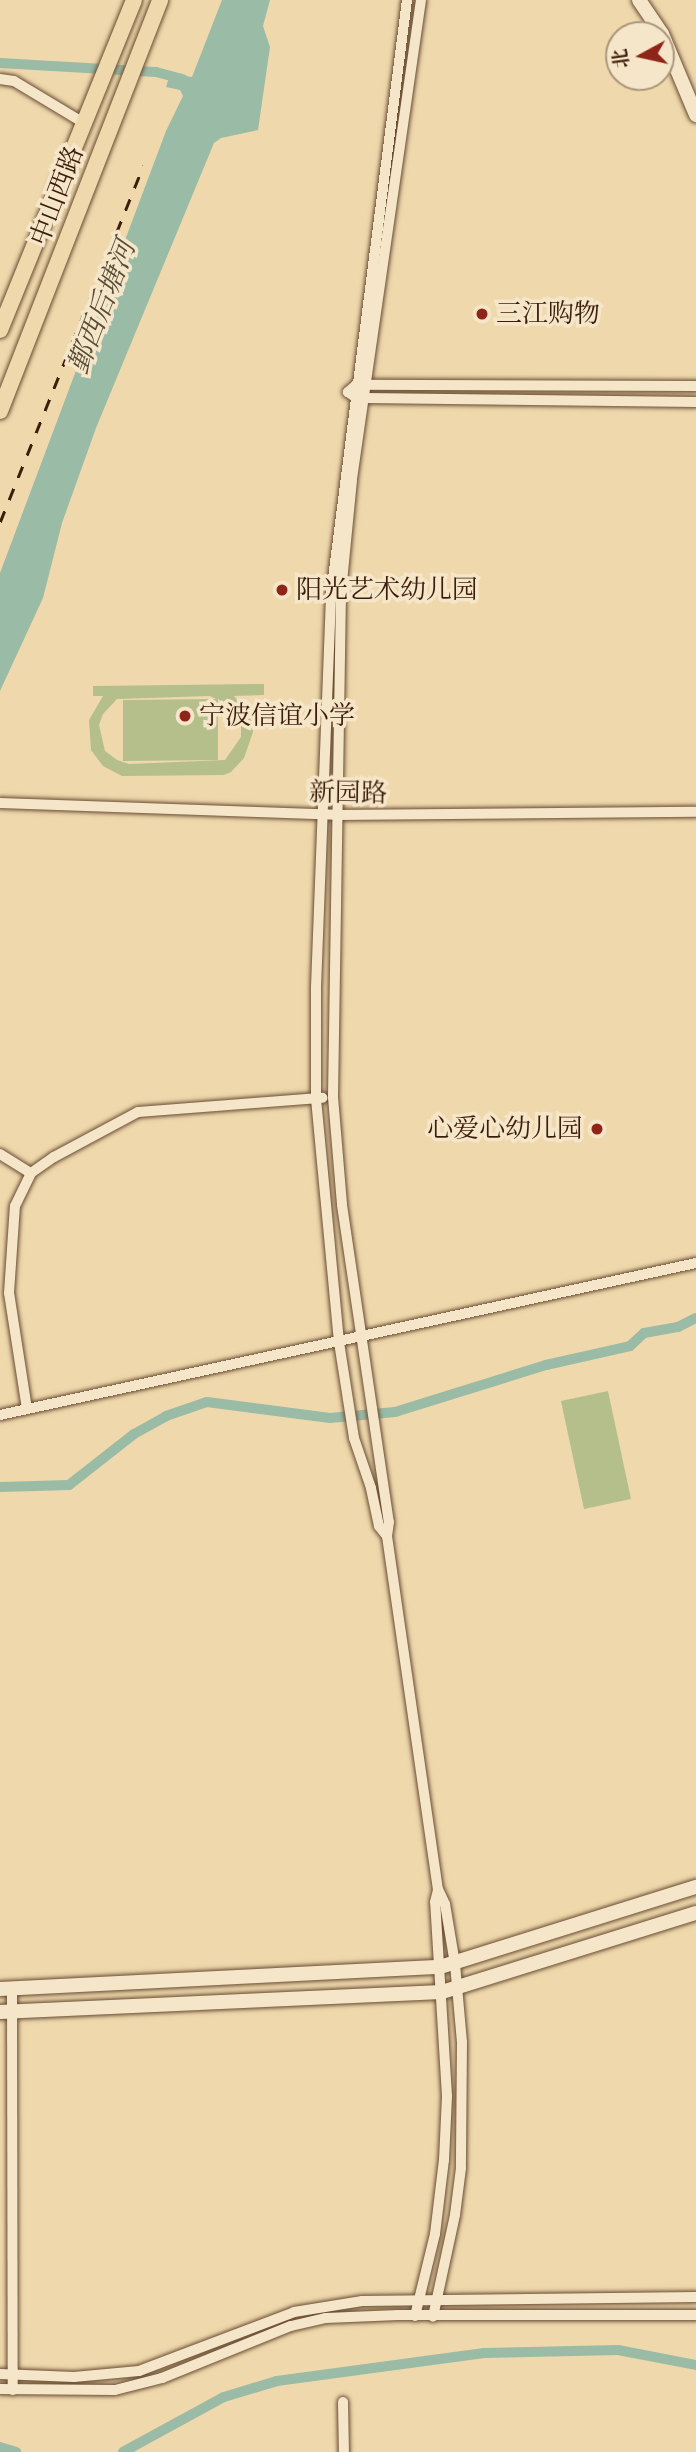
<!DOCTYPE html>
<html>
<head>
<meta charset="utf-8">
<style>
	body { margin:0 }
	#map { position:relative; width:696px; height:2452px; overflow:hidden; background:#efd8ac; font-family:Alegreya,"Noto Serif SC",serif }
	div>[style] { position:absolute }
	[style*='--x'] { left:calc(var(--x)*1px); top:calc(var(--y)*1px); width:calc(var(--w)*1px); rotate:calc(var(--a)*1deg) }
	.green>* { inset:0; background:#b5bf8c }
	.water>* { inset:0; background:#9abba5 }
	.canal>* { height:10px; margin:-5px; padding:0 5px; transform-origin:5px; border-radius:5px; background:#9abba5 }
	.roads { filter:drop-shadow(0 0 2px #684c32) drop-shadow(0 0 2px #684c32) }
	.street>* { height:10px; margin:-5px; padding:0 5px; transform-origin:5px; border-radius:5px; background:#f5e6c9 }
	.secondary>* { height:14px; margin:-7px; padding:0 7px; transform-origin:7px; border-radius:7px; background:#f5e6c9 }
	.primary>* { height:16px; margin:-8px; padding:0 8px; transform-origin:8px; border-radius:8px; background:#efd8ac }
	.rail>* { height:2.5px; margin-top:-1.25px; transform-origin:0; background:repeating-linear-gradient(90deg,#3b1d0a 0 12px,transparent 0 24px) }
	.dots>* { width:19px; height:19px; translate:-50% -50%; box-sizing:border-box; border:4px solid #f5e6c9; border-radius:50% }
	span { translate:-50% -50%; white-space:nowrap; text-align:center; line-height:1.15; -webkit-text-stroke:7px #f5e6c9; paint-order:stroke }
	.street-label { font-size:26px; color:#3b1d0a }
	.poi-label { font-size:26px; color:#3b1d0a }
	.left { translate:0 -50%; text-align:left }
	.right { translate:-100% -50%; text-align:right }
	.water-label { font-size:28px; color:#584c38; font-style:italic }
	.north { position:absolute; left:605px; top:21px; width:70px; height:70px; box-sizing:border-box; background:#f5e6c9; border:2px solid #ab967d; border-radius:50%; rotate:262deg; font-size:19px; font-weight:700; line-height:28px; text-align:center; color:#3b1d0a }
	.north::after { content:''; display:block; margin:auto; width:24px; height:32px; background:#8f2418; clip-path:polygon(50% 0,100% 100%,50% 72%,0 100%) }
</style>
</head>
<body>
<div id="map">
	<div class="green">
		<i style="clip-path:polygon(evenodd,264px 684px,264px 695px,234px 696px,251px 717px,253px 732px,244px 758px,231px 772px,224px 775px,122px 776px,103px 766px,91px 750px,89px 720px,103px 696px,93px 696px,93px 686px,264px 684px,210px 696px,216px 699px,123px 700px,123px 761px,218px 760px,218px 699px,231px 707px,241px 726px,241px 737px,225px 760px,129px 764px,117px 760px,105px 751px,99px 725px,103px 714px,117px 699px,210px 696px)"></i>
		<i style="clip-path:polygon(608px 1391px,631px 1499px,584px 1509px,561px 1401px)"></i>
	</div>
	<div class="water">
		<i style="clip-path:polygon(222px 0,270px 0,263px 26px,270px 47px,258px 130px,221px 138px,214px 143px,96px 428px,62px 523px,43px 598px,0 691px,0 573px,166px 131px,183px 96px,180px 90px,166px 87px,170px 74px,192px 77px)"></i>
	</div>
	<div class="canal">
		<i style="--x:0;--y:63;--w:156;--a:3.3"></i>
		<i style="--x:156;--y:72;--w:28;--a:15"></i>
		<i style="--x:0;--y:1487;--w:69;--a:-1.7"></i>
		<i style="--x:69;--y:1485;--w:83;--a:-38.1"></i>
		<i style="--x:134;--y:1434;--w:37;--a:-29"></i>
		<i style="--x:166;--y:1416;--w:43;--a:-18.9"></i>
		<i style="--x:207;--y:1402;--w:124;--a:7.4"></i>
		<i style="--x:330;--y:1418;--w:65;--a:-5.3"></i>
		<i style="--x:395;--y:1412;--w:158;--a:-17.3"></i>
		<i style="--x:546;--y:1365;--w:86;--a:-12.7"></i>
		<i style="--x:630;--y:1346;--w:19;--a:-43"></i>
		<i style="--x:644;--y:1333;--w:35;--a:-10"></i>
		<i style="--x:678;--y:1327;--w:20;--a:-27"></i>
		<i style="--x:0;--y:2447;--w:17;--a:17"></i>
		<i style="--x:123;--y:2452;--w:115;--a:-28.6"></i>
		<i style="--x:224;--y:2397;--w:55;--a:-16.8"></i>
		<i style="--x:277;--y:2381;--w:209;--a:-7.7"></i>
		<i style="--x:484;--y:2353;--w:134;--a:-1.3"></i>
		<i style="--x:618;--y:2350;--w:79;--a:10.9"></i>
	</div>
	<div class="roads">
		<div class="street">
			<i style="--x:421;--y:0;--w:485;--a:98.2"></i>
			<i style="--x:352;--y:480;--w:114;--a:95.6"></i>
			<i style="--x:341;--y:593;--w:504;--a:90.91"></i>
			<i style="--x:333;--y:1097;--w:108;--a:85.2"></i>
			<i style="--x:342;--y:1205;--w:320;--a:81.6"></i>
			<i style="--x:389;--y:1522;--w:14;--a:98"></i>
			<i style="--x:387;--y:1536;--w:357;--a:81.8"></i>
			<i style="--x:438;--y:1889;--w:17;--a:65"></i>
			<i style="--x:445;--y:1904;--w:61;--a:80.5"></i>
			<i style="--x:455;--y:1964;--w:78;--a:84.9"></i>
			<i style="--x:462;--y:2042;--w:126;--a:90.5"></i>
			<i style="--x:461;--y:2168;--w:47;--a:97.3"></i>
			<i style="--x:455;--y:2215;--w:104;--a:102.2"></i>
			<i style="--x:0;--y:79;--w:14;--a:8"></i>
			<i style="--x:14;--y:81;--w:82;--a:31"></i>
			<i style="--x:696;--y:386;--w:340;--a:-179.8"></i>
			<i style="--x:356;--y:385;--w:11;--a:139"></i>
			<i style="--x:348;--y:392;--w:9;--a:36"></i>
			<i style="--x:355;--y:397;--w:10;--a:6"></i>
			<i style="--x:365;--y:398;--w:331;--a:0.7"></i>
			<i style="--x:0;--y:803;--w:336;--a:2"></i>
			<i style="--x:336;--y:815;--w:360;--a:-0.5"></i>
			<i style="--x:0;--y:1154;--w:36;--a:32"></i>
			<i style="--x:27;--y:1409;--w:117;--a:-98.8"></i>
			<i style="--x:9;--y:1293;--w:87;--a:-86.1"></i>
			<i style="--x:15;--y:1206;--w:37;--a:-64"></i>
			<i style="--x:31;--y:1173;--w:28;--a:-35"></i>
			<i style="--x:54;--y:1157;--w:95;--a:-28.2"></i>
			<i style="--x:138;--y:1112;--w:185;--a:-4.4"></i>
			<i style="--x:0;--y:1415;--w:712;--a:-12.32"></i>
			<i style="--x:387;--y:1536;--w:13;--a:-129"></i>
			<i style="--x:379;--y:1526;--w:39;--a:-102"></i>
			<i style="--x:371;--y:1488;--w:53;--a:-108.8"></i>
			<i style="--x:354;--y:1438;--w:97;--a:-98.9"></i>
			<i style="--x:339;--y:1342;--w:244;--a:-95.4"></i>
			<i style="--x:316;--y:1099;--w:112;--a:-90"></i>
			<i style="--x:316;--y:987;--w:393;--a:-87.8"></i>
			<i style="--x:331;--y:594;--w:599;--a:-82.71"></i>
			<i style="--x:12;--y:1988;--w:402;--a:89.9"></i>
			<i style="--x:415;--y:2316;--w:84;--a:-76.3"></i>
			<i style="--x:435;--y:2234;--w:75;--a:-83.1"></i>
			<i style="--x:444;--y:2160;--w:64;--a:-87.3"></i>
			<i style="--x:447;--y:2096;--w:194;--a:-93.5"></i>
			<i style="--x:435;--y:1902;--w:12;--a:-76"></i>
			<i style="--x:0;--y:2374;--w:74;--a:2.3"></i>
			<i style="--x:74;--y:2377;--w:65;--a:-5.3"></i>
			<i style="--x:139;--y:2371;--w:166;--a:-20.8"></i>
			<i style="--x:294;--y:2312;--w:69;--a:-9.2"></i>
			<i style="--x:362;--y:2301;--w:334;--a:-0.7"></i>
			<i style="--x:0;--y:2389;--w:115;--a:0.5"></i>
			<i style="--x:115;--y:2390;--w:49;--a:-14.3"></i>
			<i style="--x:162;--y:2378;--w:139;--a:-22"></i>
			<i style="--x:291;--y:2326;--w:36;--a:-13"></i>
			<i style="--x:326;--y:2318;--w:72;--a:-2.4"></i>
			<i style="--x:398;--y:2315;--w:298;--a:0"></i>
			<i style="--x:343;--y:2402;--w:50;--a:88.9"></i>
		</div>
		<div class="secondary">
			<i style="--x:639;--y:0;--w:41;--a:55.9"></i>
			<i style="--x:662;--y:34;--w:88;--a:67.2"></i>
			<i style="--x:0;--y:1989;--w:441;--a:-2.9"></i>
			<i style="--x:440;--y:1967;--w:268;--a:-17.4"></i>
			<i style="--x:0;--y:2012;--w:442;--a:-2.6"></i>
			<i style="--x:442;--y:1992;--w:266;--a:-17.3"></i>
		</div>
		<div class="primary">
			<i style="--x:0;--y:330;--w:356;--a:-67.9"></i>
			<i style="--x:0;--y:411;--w:441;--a:-68.7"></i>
		</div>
	</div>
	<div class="rail">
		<i style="--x:0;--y:522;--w:384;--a:-68.1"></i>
	</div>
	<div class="dots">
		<i style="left:482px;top:314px;background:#8f2418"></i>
		<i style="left:282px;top:590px;background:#8f2418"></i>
		<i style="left:185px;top:716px;background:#8f2418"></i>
		<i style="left:597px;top:1129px;background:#8f2418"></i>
	</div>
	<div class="street-label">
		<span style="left:57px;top:196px;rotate:-69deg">中山西路</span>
		<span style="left:348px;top:793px;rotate:1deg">新园路</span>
	</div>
	<div class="poi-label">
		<span class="left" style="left:496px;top:314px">三江购物</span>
		<span class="left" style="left:296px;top:590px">阳光艺术幼儿园</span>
		<span class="left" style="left:199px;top:716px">宁波信谊小学</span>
		<span class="right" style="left:583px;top:1129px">心爱心幼儿园</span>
	</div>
	<div class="water-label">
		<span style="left:102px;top:307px;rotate:-69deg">鄞西后塘河</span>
	</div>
	<div class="north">北</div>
</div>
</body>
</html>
